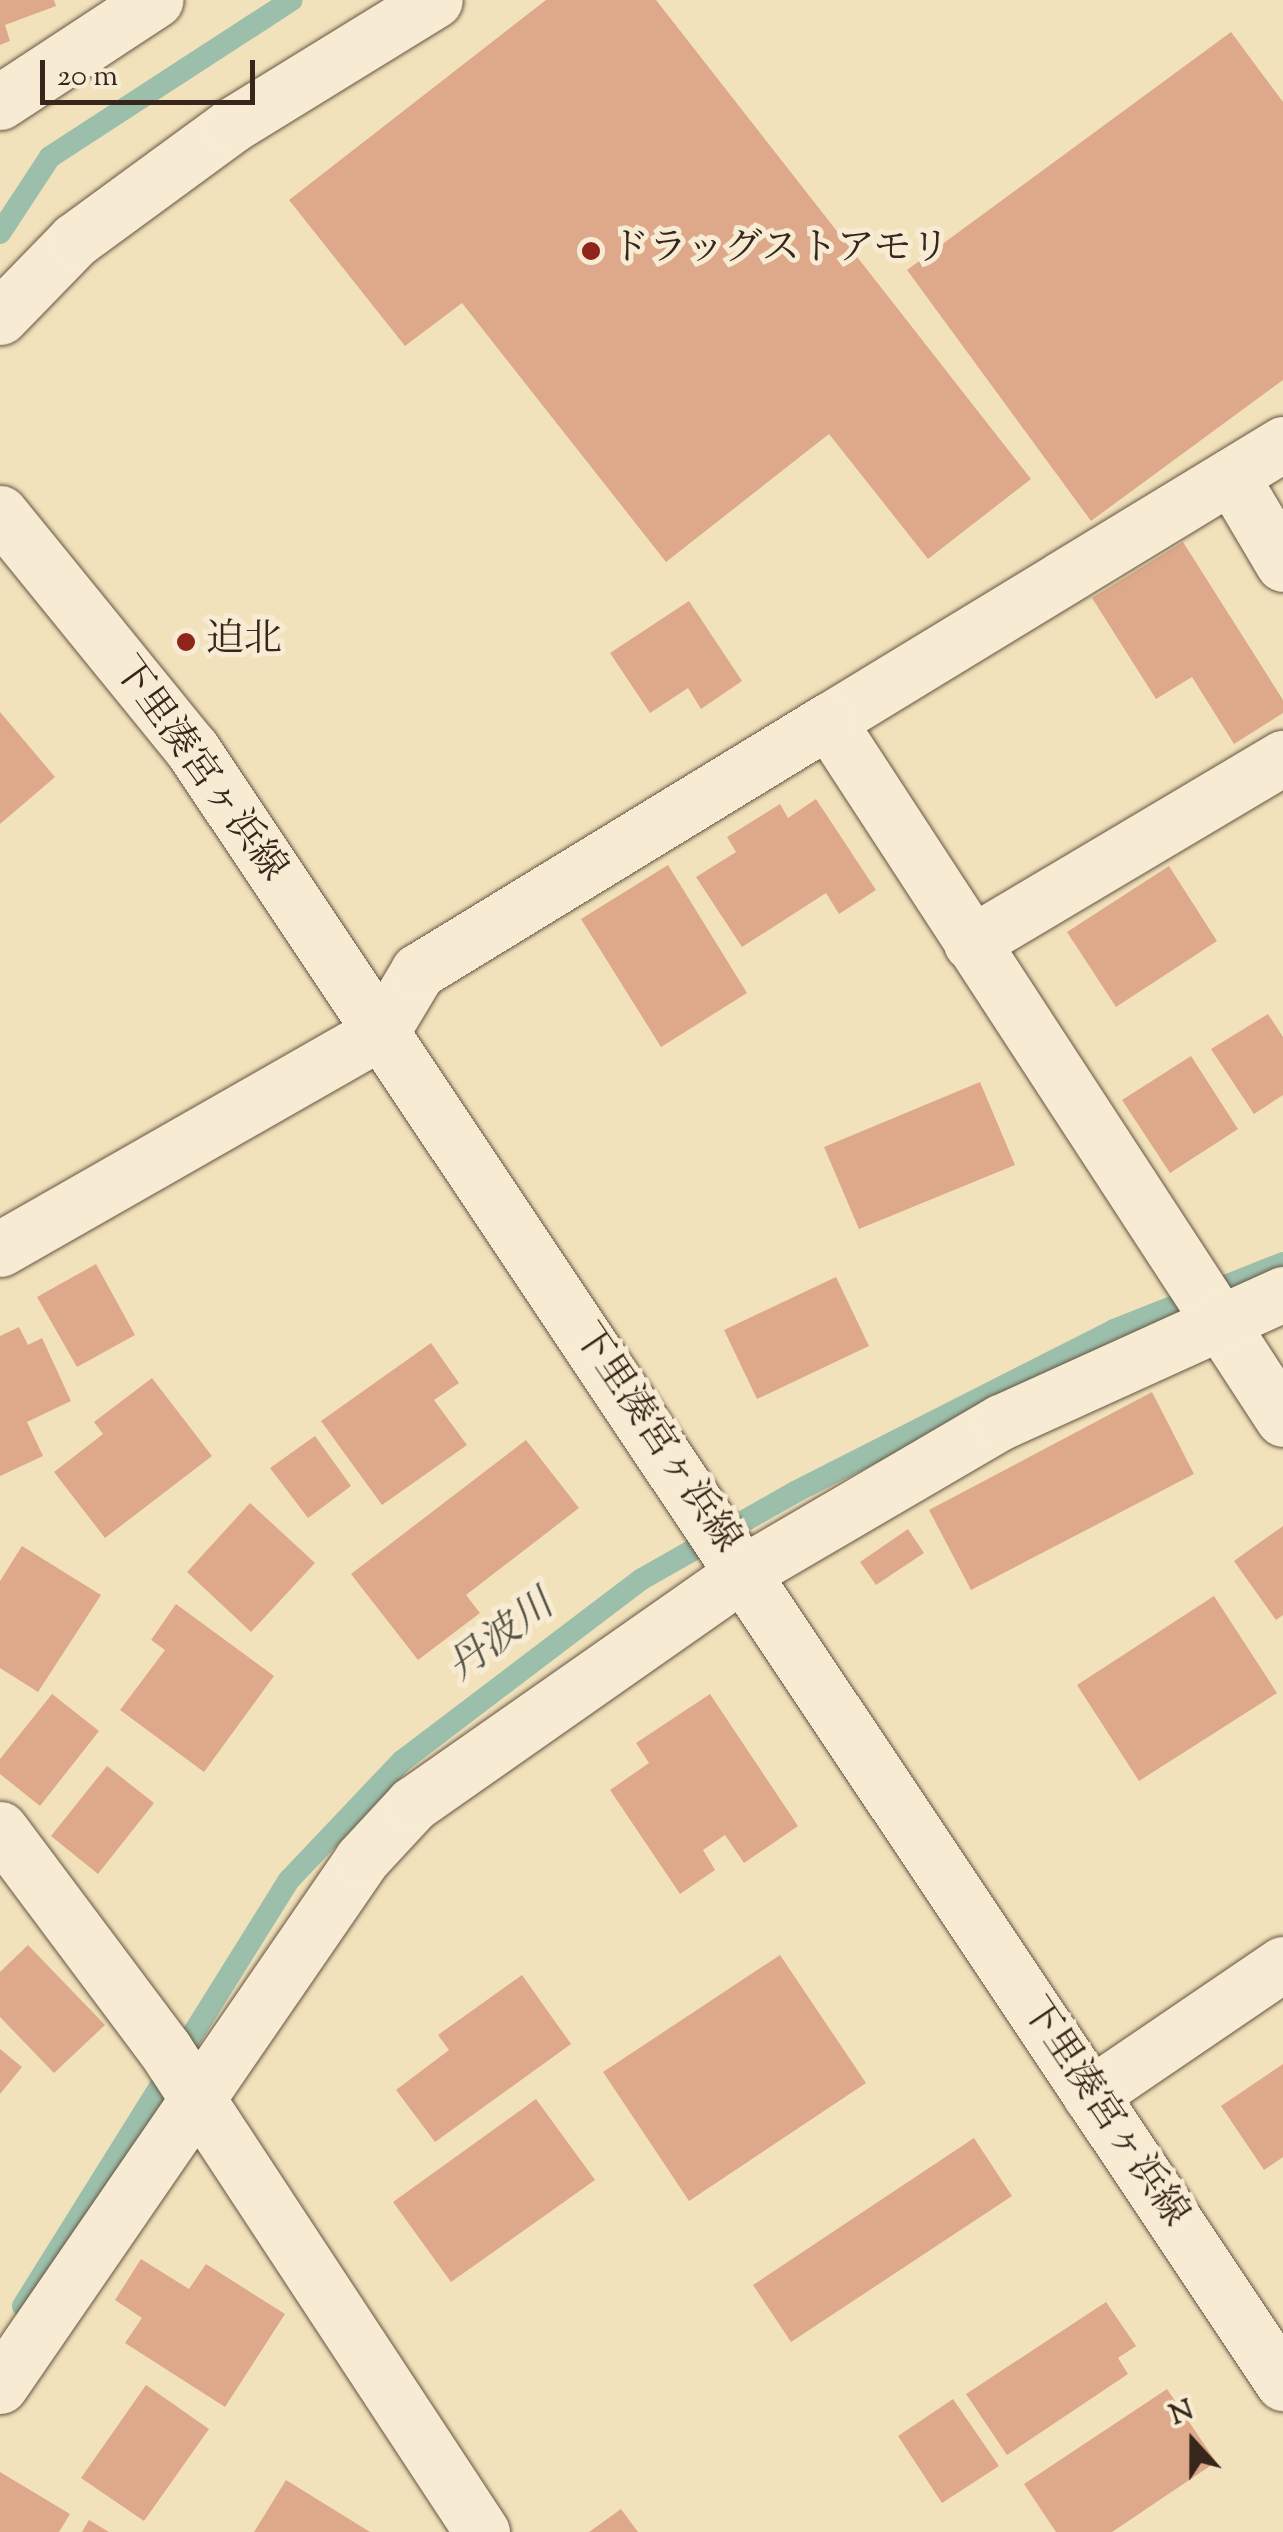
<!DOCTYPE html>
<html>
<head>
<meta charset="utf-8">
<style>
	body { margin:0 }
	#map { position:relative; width:1283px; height:2532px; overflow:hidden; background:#f2e2bb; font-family:"Sorts Mill Goudy","Noto Serif JP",serif }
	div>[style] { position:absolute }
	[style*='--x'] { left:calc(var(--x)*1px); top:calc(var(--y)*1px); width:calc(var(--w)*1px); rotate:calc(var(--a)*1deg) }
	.stream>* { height:22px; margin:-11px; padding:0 11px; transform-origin:11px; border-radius:11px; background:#9cbfab }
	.building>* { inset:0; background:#dea98a }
	.roads { filter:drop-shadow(0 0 2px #665543) drop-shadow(0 0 2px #665543) }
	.minor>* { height:55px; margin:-27.5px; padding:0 27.5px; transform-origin:27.5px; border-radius:27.5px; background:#f7ecd3 }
	.secondary>* { height:55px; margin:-27.5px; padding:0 27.5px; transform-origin:27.5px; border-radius:27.5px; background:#f7ecd3 }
	.dots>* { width:28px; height:28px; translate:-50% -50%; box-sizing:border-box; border:5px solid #f7ecd3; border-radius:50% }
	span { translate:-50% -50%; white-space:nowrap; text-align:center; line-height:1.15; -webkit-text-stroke:10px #f7ecd3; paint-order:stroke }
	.poi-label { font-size:38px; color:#37261b }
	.left { translate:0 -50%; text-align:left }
	.street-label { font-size:38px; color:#37261b }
	.water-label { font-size:40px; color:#555446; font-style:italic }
	.north { position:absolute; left:1143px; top:2392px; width:100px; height:100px; -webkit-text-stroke:8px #f7ecd3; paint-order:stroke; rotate:339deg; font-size:28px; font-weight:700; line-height:40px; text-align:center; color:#37261b }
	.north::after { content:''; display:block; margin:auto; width:35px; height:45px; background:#37261b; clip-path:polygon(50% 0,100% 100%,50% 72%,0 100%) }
	.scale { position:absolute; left:40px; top:60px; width:215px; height:45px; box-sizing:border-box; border:5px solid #37261b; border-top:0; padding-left:12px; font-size:30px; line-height:35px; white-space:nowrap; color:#37261b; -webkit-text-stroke:8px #f7ecd3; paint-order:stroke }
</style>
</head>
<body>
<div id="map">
	<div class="stream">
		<i style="--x:0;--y:233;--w:91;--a:-56.7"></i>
		<i style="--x:50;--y:157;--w:288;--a:-33"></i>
		<i style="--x:23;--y:2306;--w:502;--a:-58.02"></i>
		<i style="--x:289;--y:1880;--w:164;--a:-46.5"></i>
		<i style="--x:402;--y:1761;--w:301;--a:-37.2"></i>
		<i style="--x:642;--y:1579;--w:176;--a:-29.6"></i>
		<i style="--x:795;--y:1492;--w:358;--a:-26.9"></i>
		<i style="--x:1114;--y:1330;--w:182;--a:-21.6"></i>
	</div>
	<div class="building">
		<i style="clip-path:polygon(0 0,54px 0,56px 6px,5px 25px,10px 41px,0 45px)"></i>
		<i style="clip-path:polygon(546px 0,656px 0,1031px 479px,928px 559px,829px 434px,666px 562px,462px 303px,405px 346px,289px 200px)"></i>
		<i style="clip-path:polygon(1231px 32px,1283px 102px,1283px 380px,1091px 521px,907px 270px)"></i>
		<i style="clip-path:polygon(1183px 542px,1283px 700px,1283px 713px,1234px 744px,1192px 677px,1156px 699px,1092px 598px)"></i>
		<i style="clip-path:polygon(689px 601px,742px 681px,701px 709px,688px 688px,650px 713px,610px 653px)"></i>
		<i style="clip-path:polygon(0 712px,55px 777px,0 824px)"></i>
		<i style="clip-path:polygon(816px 799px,876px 890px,839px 914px,826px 893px,742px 947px,696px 877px,736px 852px,727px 837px,780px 804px,788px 818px)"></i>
		<i style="clip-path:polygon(668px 865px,747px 993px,661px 1047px,581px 919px)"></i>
		<i style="clip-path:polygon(1169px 866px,1217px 941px,1116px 1007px,1067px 932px)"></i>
		<i style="clip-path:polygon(1268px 1014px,1283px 1037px,1283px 1095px,1254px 1114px,1211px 1049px)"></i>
		<i style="clip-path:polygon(1191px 1056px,1238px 1129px,1170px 1173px,1122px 1100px)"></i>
		<i style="clip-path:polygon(980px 1082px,1015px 1165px,859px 1229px,824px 1147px)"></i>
		<i style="clip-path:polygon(96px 1264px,135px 1335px,77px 1367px,37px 1297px)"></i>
		<i style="clip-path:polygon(836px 1277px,869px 1346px,757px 1399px,724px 1330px)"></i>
		<i style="clip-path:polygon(19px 1327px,28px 1345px,42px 1338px,71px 1401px,27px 1422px,43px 1456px,0 1476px,0 1336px)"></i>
		<i style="clip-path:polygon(431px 1343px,459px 1383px,434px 1400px,467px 1445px,382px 1505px,321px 1421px)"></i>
		<i style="clip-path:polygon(152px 1378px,212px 1456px,105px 1538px,54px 1472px,103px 1434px,94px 1422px)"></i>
		<i style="clip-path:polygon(1152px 1392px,1194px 1474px,971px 1590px,929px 1510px)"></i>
		<i style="clip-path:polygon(315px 1436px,351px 1486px,308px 1518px,270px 1468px)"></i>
		<i style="clip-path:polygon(526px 1440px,579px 1508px,466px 1595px,480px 1613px,418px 1660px,351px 1574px)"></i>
		<i style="clip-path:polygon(250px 1503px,315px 1563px,251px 1632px,187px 1572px)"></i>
		<i style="clip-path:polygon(1283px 1526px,1283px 1615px,1276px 1620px,1234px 1561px)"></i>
		<i style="clip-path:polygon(908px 1529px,924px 1553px,876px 1585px,860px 1562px)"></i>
		<i style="clip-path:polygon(22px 1546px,101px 1595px,38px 1692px,0 1668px,0 1581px)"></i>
		<i style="clip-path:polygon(1214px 1596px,1277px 1693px,1139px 1781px,1077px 1685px)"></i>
		<i style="clip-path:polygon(176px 1604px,274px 1676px,204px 1772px,120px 1710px,165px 1650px,151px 1640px)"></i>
		<i style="clip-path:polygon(52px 1694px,99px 1731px,40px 1806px,0 1774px,0 1759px)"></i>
		<i style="clip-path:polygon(710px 1694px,798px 1826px,744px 1863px,725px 1835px,703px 1850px,715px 1870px,680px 1894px,610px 1790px,649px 1763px,636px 1743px)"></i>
		<i style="clip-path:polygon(107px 1766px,154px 1803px,98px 1874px,51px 1836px)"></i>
		<i style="clip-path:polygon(28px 1945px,105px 2025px,54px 2073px,0 2017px,0 1972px)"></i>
		<i style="clip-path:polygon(780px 1955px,866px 2083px,689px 2201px,603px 2072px)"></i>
		<i style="clip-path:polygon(522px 1975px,571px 2044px,435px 2142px,396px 2090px,449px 2050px,438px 2035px)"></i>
		<i style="clip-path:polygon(0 2049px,22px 2067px,0 2094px)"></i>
		<i style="clip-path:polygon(1283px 2064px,1283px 2157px,1264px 2170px,1221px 2106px)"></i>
		<i style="clip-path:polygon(536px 2099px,595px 2180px,451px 2282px,393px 2202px)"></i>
		<i style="clip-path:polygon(974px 2138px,1012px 2196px,791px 2342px,753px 2285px)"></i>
		<i style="clip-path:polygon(141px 2259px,189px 2289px,206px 2264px,285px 2314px,225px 2407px,125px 2343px,142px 2318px,115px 2300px)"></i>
		<i style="clip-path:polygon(1106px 2302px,1136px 2346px,1118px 2358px,1128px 2374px,1007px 2455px,966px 2394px)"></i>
		<i style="clip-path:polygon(146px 2385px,209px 2429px,144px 2521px,81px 2478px)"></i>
		<i style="clip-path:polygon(1167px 2389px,1216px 2462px,1112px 2532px,1056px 2532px,1024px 2484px)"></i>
		<i style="clip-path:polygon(953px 2399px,999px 2466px,942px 2503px,898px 2436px)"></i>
		<i style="clip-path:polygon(0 2472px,70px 2514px,59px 2532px,0 2532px)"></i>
		<i style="clip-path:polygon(286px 2480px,370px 2532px,254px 2532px)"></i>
		<i style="clip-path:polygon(621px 2509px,638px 2532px,589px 2532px)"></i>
		<i style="clip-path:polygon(89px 2520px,109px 2532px,82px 2532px)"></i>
	</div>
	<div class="roads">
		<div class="minor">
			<i style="--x:0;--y:102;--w:186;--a:-33.3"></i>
			<i style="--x:0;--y:317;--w:107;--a:-45.8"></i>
			<i style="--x:75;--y:240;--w:195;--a:-36.2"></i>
			<i style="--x:232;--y:125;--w:238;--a:-31.6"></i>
			<i style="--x:1283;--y:444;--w:533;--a:148.67"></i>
			<i style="--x:828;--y:721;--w:833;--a:56.9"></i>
			<i style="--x:1231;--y:476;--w:102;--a:59.4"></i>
			<i style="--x:971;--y:943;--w:363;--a:-30.7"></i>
			<i style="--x:0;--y:1249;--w:440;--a:-29.7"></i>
			<i style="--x:382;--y:1031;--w:70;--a:-59"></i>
			<i style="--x:418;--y:971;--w:480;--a:-31.4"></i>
			<i style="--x:0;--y:1829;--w:274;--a:53.2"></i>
			<i style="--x:164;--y:2048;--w:579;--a:56.69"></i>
			<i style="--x:1090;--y:2095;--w:233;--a:-34.2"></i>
			<i style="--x:0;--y:2386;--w:639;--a:-55.51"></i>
			<i style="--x:362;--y:1859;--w:75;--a:-47.2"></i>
			<i style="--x:413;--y:1804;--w:404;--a:-35"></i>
			<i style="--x:744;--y:1572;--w:298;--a:-30.3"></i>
			<i style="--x:1001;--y:1422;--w:310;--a:-24.4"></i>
		</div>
		<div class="secondary">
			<i style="--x:0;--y:513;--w:304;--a:50.9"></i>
			<i style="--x:192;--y:749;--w:1965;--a:56.27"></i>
		</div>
	</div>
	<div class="dots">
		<i style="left:591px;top:251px;background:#8f2418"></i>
		<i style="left:186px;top:642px;background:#8f2418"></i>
	</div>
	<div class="poi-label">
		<span class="left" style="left:611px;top:251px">ドラッグストアモリ</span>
		<span class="left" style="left:206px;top:642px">迫北</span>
	</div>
	<div class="street-label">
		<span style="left:198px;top:770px;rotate:54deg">下里湊宮ヶ浜線</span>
		<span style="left:655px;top:1439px;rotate:56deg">下里湊宮ヶ浜線</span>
		<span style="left:1103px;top:2113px;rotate:56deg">下里湊宮ヶ浜線</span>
	</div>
	<div class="water-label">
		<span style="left:502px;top:1638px;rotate:-37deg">丹波川</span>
	</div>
	<div class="north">N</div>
	<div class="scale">20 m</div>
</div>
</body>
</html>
